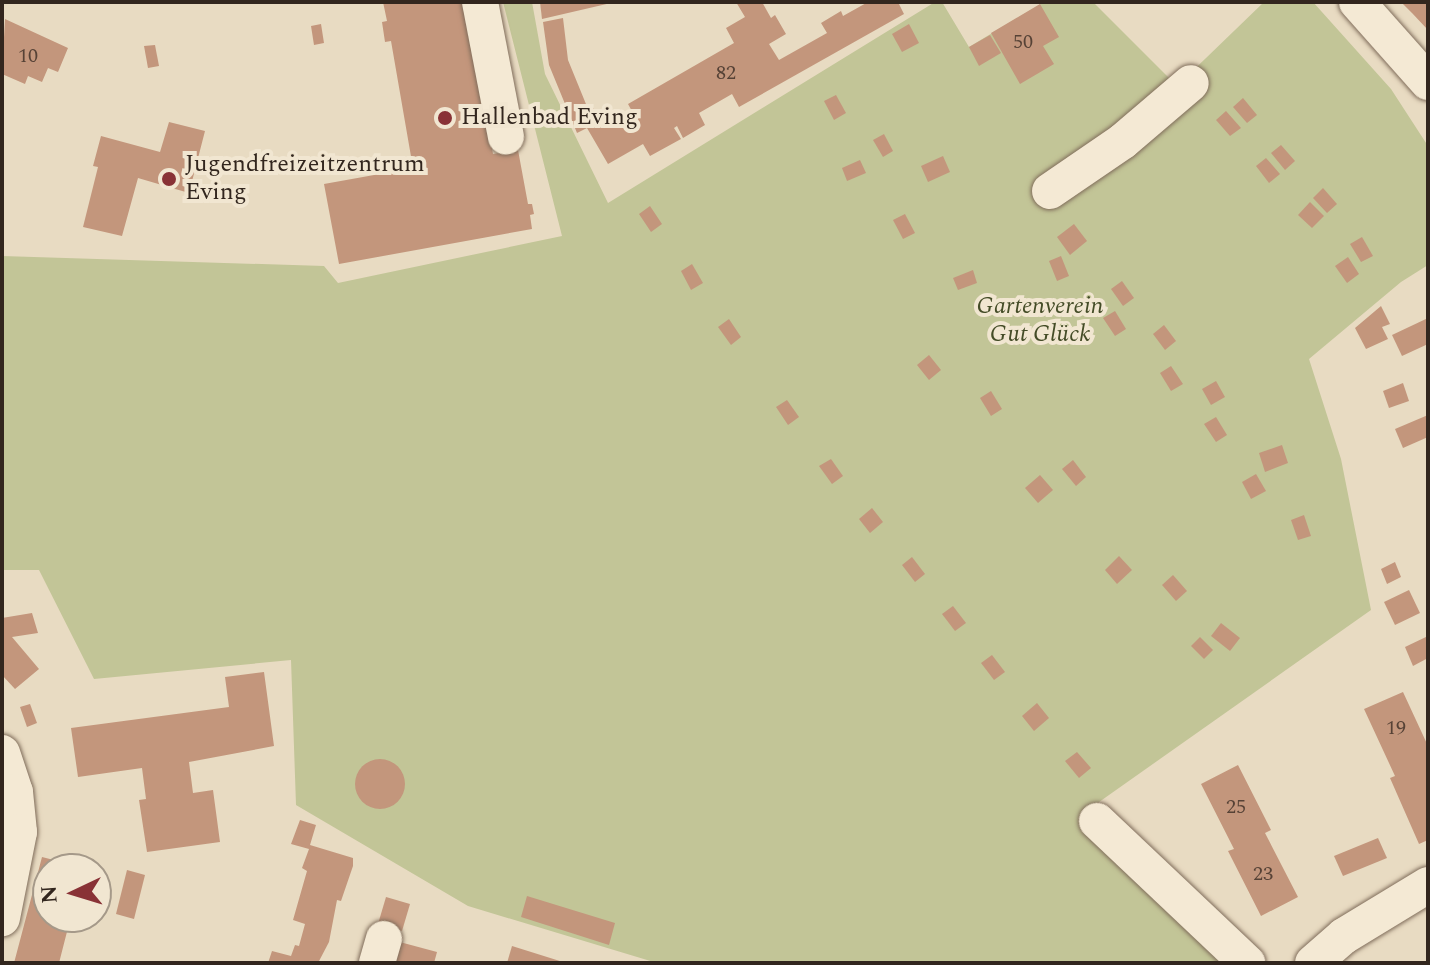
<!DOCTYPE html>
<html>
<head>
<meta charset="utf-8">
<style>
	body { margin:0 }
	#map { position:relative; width:1430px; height:965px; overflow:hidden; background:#e8dbc2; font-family:Spectral,serif }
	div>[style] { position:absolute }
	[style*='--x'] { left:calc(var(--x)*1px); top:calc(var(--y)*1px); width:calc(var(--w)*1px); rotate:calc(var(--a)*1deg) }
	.green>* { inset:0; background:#c2c597 }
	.building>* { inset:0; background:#c3967c }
	.round { border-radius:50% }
	.roads { filter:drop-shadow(0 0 2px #806d5b) drop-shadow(0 0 2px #806d5b) }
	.minor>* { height:36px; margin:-18px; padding:0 18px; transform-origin:18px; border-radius:18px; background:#f4e9d4 }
	.dots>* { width:22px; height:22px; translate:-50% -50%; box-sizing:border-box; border:4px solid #f1e6d1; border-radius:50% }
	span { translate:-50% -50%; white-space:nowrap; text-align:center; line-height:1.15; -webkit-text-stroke:8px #f1e6d1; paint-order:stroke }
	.number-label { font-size:20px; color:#564236 }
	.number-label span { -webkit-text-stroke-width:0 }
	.poi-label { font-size:24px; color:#32261e }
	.left { translate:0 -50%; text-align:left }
	.park-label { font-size:24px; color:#444c27; font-style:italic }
	.frame { position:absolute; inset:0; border:4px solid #32261e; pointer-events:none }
	.north { position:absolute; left:32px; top:853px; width:80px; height:80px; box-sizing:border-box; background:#f1e6d1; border:2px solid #a59989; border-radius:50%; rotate:266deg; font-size:22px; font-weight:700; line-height:32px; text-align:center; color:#32261e }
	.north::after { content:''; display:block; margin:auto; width:28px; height:36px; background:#893236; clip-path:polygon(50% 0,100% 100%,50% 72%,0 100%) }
</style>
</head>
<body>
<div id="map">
	<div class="green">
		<i style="clip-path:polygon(503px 2px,532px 2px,545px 74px,608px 203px,935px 2px,942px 2px,969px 47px,1044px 2px,1093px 2px,1177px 86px,1264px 2px,1313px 2px,1391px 89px,1428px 146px,1428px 265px,1401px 282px,1309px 359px,1341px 459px,1371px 610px,1092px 807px,1247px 963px,657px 963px,468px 906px,296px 805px,291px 660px,94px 679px,39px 570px,2px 570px,2px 256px,324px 266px,338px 283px,562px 236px)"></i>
	</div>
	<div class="building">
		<i style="clip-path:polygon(383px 2px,465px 2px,493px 154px,518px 150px,528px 204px,532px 204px,534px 214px,530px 215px,532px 229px,339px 264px,324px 184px,413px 168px,391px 41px,385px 42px,382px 22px,387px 21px)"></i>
		<i style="clip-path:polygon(540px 2px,611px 2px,611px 3px,542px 19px)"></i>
		<i style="clip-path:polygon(736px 2px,762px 2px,771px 18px,775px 15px,786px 34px,769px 44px,779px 60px,827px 33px,821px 23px,841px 11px,843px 16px,868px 2px,898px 2px,904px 14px,739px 107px,732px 94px,699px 113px,705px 125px,683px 138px,677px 126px,674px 128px,681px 139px,650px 156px,643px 144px,608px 164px,587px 128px,577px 133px,549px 65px,543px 22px,563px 18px,568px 60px,588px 109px,592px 106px,601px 120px,620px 109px,631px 129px,639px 124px,628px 104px,734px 43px,726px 28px,745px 17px)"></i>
		<i style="clip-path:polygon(1401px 2px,1428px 2px,1428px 30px,1412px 13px)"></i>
		<i style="clip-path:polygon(1040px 4px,1059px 37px,1043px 46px,1054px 64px,1020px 84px,991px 33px)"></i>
		<i style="clip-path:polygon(5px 19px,68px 48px,58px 72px,48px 68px,42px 82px,28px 76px,25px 84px,2px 74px)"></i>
		<i style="clip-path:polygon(321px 24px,324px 43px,314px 45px,311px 26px)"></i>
		<i style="clip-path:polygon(909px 24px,919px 43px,902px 52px,892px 34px)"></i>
		<i style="clip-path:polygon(990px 35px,1001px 53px,979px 66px,969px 47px)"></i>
		<i style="clip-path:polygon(155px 45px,159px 66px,148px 68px,144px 46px)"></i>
		<i style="clip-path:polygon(836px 95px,846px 113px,834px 120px,824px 101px)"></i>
		<i style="clip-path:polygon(1243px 98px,1257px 115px,1247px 123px,1233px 107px)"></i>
		<i style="clip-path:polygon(1226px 111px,1241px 128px,1230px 136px,1216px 120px)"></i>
		<i style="clip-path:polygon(169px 122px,205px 131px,189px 193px,138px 178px,122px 236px,83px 227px,98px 167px,93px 166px,101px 136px,160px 152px)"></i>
		<i style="clip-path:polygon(884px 134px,893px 151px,883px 157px,873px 140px)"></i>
		<i style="clip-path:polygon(1281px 145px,1295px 161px,1285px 170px,1271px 153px)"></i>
		<i style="clip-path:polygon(943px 156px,950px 172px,928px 182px,921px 166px)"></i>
		<i style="clip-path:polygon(1266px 158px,1280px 174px,1269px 183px,1256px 166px)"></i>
		<i style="clip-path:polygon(860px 160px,866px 173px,847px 181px,842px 168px)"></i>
		<i style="clip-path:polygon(1323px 188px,1337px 204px,1327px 213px,1313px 198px)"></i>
		<i style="clip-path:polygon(1310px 202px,1324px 216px,1312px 228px,1298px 215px)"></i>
		<i style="clip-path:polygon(650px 206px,662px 224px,651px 232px,639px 214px)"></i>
		<i style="clip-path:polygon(905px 214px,915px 233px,903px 239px,893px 220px)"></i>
		<i style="clip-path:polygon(1074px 224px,1087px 241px,1070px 255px,1057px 237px)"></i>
		<i style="clip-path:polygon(1362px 237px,1373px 256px,1361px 262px,1350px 244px)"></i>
		<i style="clip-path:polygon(1061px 256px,1069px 276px,1057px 281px,1049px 261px)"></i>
		<i style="clip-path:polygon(1348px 257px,1359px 274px,1347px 283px,1335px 266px)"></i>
		<i style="clip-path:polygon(692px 264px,703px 283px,691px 290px,681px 271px)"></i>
		<i style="clip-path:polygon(973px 270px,977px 283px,958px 290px,953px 278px)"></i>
		<i style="clip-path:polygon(1122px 281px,1134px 298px,1123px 306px,1111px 289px)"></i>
		<i style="clip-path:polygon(1381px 306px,1390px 324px,1382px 327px,1388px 339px,1366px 349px,1355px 328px)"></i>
		<i style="clip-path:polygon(1115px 311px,1126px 329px,1115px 336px,1103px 318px)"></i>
		<i style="clip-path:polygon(1428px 318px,1428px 344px,1402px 356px,1392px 335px)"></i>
		<i style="clip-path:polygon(729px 319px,741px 337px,731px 345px,718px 327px)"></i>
		<i style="clip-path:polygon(1164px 325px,1176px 341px,1165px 350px,1153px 334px)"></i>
		<i style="clip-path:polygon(929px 355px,941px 370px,929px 380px,917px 365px)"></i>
		<i style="clip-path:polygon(1171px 366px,1183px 384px,1171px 391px,1160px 373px)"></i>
		<i style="clip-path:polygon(1216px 381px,1225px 397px,1211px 405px,1202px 389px)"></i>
		<i style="clip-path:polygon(1403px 383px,1409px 401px,1389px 408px,1383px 391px)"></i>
		<i style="clip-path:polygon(991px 391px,1002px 409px,991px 416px,980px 398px)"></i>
		<i style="clip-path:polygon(787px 400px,799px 417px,788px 425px,776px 407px)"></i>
		<i style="clip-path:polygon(1428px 415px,1428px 437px,1403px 448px,1395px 429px)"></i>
		<i style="clip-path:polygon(1216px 417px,1227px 435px,1216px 442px,1204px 424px)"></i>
		<i style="clip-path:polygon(1282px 445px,1288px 463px,1265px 472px,1259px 453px)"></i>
		<i style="clip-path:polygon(831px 459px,843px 476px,832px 484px,819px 466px)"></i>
		<i style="clip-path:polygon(1073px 460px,1086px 477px,1076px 486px,1062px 469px)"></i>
		<i style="clip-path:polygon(1256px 474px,1266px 491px,1251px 499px,1242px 482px)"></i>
		<i style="clip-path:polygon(1040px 475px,1053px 490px,1038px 503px,1025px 488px)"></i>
		<i style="clip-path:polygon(872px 508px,883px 522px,870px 533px,859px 519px)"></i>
		<i style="clip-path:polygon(1304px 515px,1311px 536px,1298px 540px,1291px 520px)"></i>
		<i style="clip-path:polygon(1119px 556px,1132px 570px,1117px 584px,1105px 570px)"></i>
		<i style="clip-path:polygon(912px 557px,925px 574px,915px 582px,902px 565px)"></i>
		<i style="clip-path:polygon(1395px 562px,1401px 577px,1387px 584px,1381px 569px)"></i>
		<i style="clip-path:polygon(1173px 575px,1187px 591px,1176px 601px,1162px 585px)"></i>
		<i style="clip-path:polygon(1409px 590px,1420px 613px,1395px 625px,1384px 602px)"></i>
		<i style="clip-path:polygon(953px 606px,966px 623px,955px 631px,942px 614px)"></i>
		<i style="clip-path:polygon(32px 613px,38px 633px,12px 637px,39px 669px,15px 689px,2px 675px,2px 618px)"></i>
		<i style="clip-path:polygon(1221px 623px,1240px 638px,1230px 651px,1211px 636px)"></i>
		<i style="clip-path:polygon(1428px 636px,1428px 658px,1413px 666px,1405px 647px)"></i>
		<i style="clip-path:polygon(1200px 637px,1213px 650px,1204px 659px,1191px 646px)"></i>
		<i style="clip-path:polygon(992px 655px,1005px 672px,994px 680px,981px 663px)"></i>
		<i style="clip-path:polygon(264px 672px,274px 746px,189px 762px,193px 793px,213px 790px,220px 842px,147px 852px,139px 800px,146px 799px,142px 768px,78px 777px,71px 728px,229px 707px,225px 677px)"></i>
		<i style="clip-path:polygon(1403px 692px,1428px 746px,1428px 840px,1419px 844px,1390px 778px,1395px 776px,1364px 709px)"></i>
		<i style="clip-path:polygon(1037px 703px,1049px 718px,1034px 731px,1022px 716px)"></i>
		<i style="clip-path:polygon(30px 704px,37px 723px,27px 727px,20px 707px)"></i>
		<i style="clip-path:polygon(1077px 752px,1091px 768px,1079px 778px,1065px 761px)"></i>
		<i class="round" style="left:355px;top:759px;width:50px;height:50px"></i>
		<i style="clip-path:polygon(1238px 765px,1271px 830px,1265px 833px,1298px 897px,1261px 916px,1228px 851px,1234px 849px,1201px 784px)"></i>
		<i style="clip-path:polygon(300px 820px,316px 825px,310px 845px,353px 858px,353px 866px,341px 901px,337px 900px,329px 942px,318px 963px,268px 963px,272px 951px,291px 956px,295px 945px,299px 946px,305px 924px,293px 920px,307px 871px,302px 868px,309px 849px,291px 844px)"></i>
		<i style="clip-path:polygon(1378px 838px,1387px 858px,1343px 876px,1334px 856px)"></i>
		<i style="clip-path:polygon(42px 857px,85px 868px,48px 869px,48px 917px,79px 917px,78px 922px,70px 920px,59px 963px,14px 963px)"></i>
		<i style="clip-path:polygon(127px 870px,145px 875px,134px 919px,116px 914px)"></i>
		<i style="clip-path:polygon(527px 896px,615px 923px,609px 945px,521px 917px)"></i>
		<i style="clip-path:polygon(386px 897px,410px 904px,402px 931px,378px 924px)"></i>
		<i style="clip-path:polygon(396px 941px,437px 952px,434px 963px,390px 963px)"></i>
		<i style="clip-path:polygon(512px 946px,563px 962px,563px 963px,507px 963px)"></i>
	</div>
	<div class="roads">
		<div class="minor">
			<i style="--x:480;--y:2;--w:137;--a:79.1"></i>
			<i style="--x:1357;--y:2;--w:107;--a:48.4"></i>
			<i style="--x:1050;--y:191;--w:88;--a:-34.4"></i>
			<i style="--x:1123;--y:141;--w:89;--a:-40.5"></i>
			<i style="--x:2;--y:753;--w:41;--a:71.6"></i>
			<i style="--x:15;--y:792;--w:40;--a:84.3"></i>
			<i style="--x:19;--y:832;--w:88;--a:101.2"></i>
			<i style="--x:1097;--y:821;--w:207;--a:43.4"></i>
			<i style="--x:377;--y:963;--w:25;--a:-74"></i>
			<i style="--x:1313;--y:963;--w:41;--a:-41.1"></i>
			<i style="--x:1344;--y:936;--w:98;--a:-31.3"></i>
		</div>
	</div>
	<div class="dots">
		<i style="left:445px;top:118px;background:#893236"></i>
		<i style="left:169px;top:179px;background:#893236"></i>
	</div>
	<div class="number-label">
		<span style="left:1023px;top:42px">50</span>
		<span style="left:28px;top:56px">10</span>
		<span style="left:726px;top:73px">82</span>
		<span style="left:1396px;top:728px">19</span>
		<span style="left:1236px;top:807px">25</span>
		<span style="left:1263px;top:874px">23</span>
	</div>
	<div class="poi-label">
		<span class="left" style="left:461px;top:118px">Hallenbad Eving</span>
		<span class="left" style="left:185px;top:179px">Jugendfreizeitzentrum<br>Eving</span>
	</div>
	<div class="park-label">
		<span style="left:1040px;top:321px">Gartenverein<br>Gut Glück</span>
	</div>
	<div class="frame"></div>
	<div class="north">N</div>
</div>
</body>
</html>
